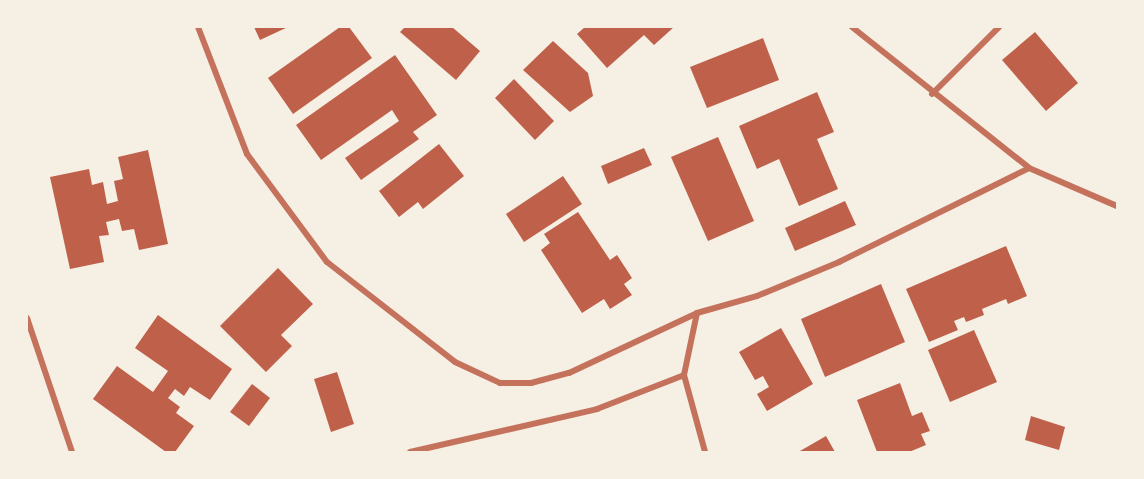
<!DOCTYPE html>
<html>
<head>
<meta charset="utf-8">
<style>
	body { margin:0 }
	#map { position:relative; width:1144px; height:479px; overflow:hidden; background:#f6efe4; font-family:Georgia,serif }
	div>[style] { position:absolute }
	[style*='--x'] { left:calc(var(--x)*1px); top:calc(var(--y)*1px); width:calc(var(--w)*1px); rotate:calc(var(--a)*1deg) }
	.building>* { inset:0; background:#bf614a }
	.minor>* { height:6px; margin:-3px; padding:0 3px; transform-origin:3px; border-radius:3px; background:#c5725c }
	span { translate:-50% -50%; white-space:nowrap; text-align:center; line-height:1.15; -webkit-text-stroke:6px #f6efe4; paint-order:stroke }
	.frame { position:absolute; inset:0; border:28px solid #f6efe4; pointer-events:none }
</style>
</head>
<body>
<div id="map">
	<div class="building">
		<i style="clip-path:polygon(254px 27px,288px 27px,260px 40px)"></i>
		<i style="clip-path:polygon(340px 27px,349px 27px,372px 58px,293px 114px,268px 78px)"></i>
		<i style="clip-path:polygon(405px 27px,452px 27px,480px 51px,456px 80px,400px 32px)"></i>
		<i style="clip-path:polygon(585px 27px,674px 27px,654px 45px,644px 35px,607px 68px,577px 34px)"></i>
		<i style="clip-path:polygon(1035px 32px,1078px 83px,1046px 111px,1002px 60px)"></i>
		<i style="clip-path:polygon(763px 38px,779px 80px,707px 108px,690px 67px)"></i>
		<i style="clip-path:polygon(553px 41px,588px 73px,593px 96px,570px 112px,523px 70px)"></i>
		<i style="clip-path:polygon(395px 55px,437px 115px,413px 132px,419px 139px,361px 180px,345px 158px,399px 121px,392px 110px,321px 160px,296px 125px)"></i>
		<i style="clip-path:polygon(514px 79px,554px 121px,535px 140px,495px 98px)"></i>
		<i style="clip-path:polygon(817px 92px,834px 132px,817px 139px,838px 189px,799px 206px,779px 159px,757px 169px,739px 126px)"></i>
		<i style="clip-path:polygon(718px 137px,754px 221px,708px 241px,671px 157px)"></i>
		<i style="clip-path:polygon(439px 144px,464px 176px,423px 209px,418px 202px,399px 217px,379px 191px)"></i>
		<i style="clip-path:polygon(644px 148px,652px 165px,608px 184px,601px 166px)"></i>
		<i style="clip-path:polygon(148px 150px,168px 244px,139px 250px,134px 229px,122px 231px,119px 219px,106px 222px,109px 235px,99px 236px,104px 262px,70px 269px,50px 177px,89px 169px,92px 185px,103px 182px,107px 204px,118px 201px,114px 181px,123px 179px,118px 157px)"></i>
		<i style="clip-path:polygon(563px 176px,582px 204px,524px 242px,506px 214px)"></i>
		<i style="clip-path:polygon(845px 201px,856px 225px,795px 251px,785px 228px)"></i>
		<i style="clip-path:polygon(578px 212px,610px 260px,617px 255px,632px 278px,624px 284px,632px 295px,610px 309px,604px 299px,582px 313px,541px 250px,550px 243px,544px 234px)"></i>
		<i style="clip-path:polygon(1006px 246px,1027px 296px,1008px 304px,1006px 299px,982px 309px,984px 315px,966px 322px,964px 317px,954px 321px,958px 330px,929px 342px,906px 289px)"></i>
		<i style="clip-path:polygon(278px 268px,313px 304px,281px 335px,292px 346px,266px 372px,220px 326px)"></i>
		<i style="clip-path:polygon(881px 284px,905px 342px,825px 377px,801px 319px)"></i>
		<i style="clip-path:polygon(158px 315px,232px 369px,210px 400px,190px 387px,184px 396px,175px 389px,168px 398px,180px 407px,176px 413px,194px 426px,175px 452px,166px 452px,93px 399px,117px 366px,153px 392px,168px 371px,135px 348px)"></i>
		<i style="clip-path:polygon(781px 328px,813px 384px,767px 411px,757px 394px,769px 387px,763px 376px,755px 380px,739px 352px)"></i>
		<i style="clip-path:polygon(974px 330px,997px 382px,950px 402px,928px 350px)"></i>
		<i style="clip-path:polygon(337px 372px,354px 424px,331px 432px,314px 379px)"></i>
		<i style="clip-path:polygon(900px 383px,912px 416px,922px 412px,930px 431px,921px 434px,926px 445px,909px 452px,877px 452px,857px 400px)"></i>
		<i style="clip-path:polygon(252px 384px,270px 398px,249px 426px,230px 412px)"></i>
		<i style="clip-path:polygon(1031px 416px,1065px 427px,1059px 450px,1025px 440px)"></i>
		<i style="clip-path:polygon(826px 436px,835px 452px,798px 452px,807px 447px)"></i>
	</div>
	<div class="minor">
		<i style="--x:198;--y:27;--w:136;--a:68.9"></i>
		<i style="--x:247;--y:154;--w:134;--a:53.5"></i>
		<i style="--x:327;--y:262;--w:162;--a:38"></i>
		<i style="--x:455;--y:362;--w:50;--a:25"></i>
		<i style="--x:500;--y:383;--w:31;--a:0"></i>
		<i style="--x:531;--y:383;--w:39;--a:-15"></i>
		<i style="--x:569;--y:373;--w:141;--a:-25.1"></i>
		<i style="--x:852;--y:27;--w:226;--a:38.5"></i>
		<i style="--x:1029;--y:168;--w:96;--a:23.4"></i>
		<i style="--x:932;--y:94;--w:95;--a:-45"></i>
		<i style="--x:27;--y:318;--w:141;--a:71.4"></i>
		<i style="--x:684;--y:375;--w:63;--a:-78.2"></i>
		<i style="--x:697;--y:313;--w:62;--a:-15.8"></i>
		<i style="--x:757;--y:296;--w:89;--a:-22.5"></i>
		<i style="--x:839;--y:262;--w:212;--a:-26.3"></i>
		<i style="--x:410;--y:452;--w:192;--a:-12.9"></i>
		<i style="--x:597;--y:409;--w:93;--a:-21.3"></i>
		<i style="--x:684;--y:375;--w:80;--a:74.7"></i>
	</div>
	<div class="frame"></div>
</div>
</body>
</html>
